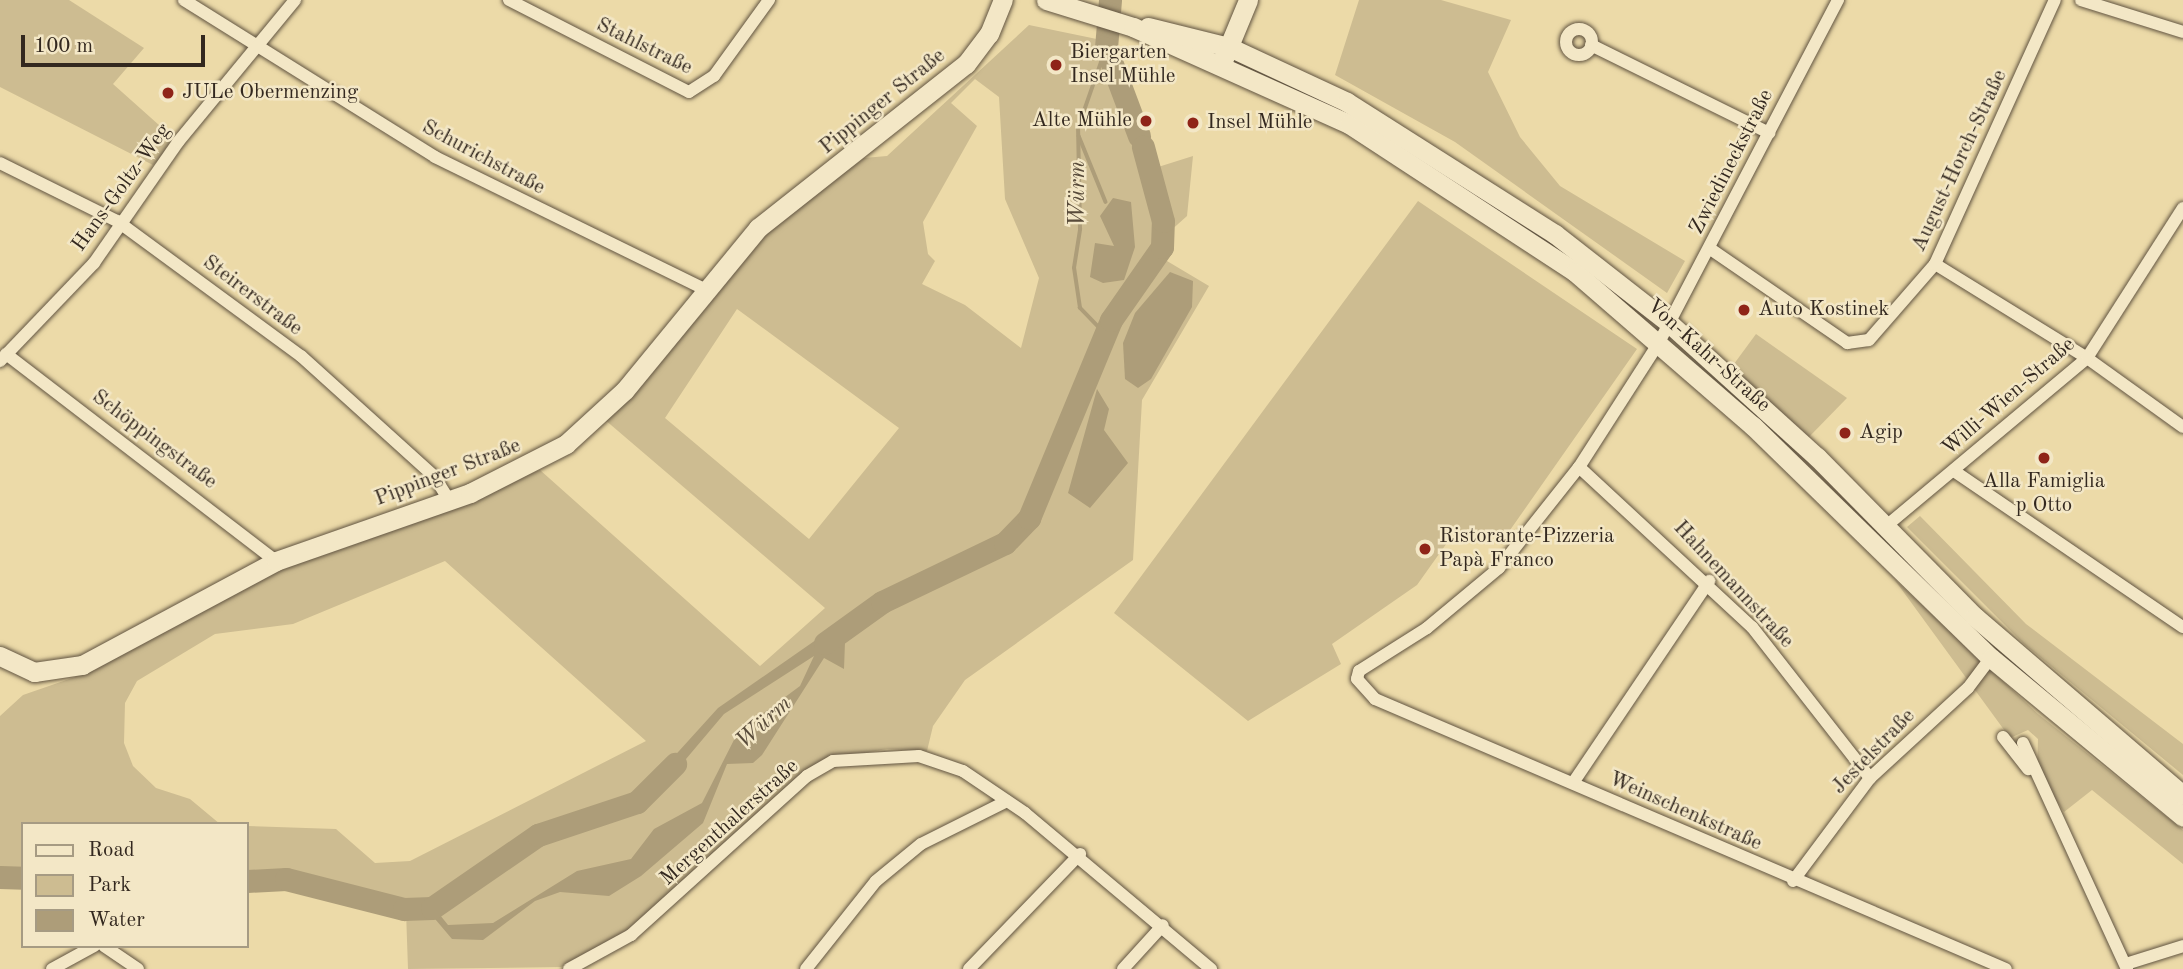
<!DOCTYPE html>
<html>
<head>
<meta charset="utf-8">
<style>
	body { margin:0 }
	#map { position:relative; width:2183px; height:969px; overflow:hidden; background:#ecdaa8; font-family:"Old Standard TT",serif }
	div>[style] { position:absolute }
	[style*='--x'] { left:calc(var(--x)*1px); top:calc(var(--y)*1px); width:calc(var(--w)*1px); rotate:calc(var(--a)*1deg) }
	.green>* { inset:0; background:#cdbc91 }
	.water>* { inset:0; background:#ad9d79 }
	.stream>* { height:3.5px; margin:-1.75px; padding:0 1.75px; transform-origin:1.75px; border-radius:1.75px; background:#ad9d79 }
	.river>* { height:23px; margin:-11.5px; padding:0 11.5px; transform-origin:11.5px; border-radius:11.5px; background:#ad9d79 }
	.roads { filter:drop-shadow(0 0 2px #615441) drop-shadow(0 0 2px #615441) }
	.street>* { height:12px; margin:-6px; padding:0 6px; transform-origin:6px; border-radius:6px; background:#f3e7c6 }
	.street>.ring { margin:-6px; padding:0; box-sizing:content-box; background:none; border:12px solid #f3e7c6; border-radius:50% }
	.secondary>* { height:19px; margin:-9.5px; padding:0 9.5px; transform-origin:9.5px; border-radius:9.5px; background:#f3e7c6 }
	.dots>* { width:19px; height:19px; translate:-50% -50%; box-sizing:border-box; border:4px solid #f3e7c6; border-radius:50% }
	span { translate:-50% -50%; white-space:nowrap; text-align:center; line-height:1.15; -webkit-text-stroke:5px #f3e7c6; paint-order:stroke }
	.street-label { font-size:21px; color:#33281f }
	.poi-label { font-size:21px; color:#33281f }
	.left { translate:0 -50%; text-align:left }
	.right { translate:-100% -50%; text-align:right }
	.water-label { font-size:23px; color:#584b3a; font-style:italic }
	.legend { position:absolute; left:21px; top:822px; width:228px; height:126px; box-sizing:border-box; background:#f3e7c6; border:2px solid #a69b83; margin:0; padding:9px 12px; list-style:none; font-size:21px; color:#33281f }
	.legend li { display:flex; align-items:center; gap:14px; height:35px }
	.legend b { width:35px; border:2px solid #a69b83 }
	.scale { position:absolute; left:21px; top:35px; width:184px; height:32px; box-sizing:border-box; border:4px solid #33281f; border-top:0; padding-left:9px; font-size:21px; line-height:24px; white-space:nowrap; color:#33281f; -webkit-text-stroke:5px #f3e7c6; paint-order:stroke }
</style>
</head>
<body>
<div id="map">
	<div class="green">
		<i style="clip-path:polygon(0 0,69px 0,144px 48px,113px 84px,178px 142px,153px 165px,0 87px)"></i>
		<i style="clip-path:polygon(1359px 0,1441px 0,1511px 20px,1488px 72px,1520px 137px,1560px 186px,1685px 261px,1667px 293px,1455px 142px,1335px 75px)"></i>
		<i style="clip-path:polygon(evenodd,1029px 25px,1116px 43px,1123px 87px,1155px 168px,1193px 156px,1187px 216px,1168px 233px,1167px 261px,1209px 286px,1142px 400px,1133px 560px,965px 680px,933px 726px,927px 751px,887px 749px,829px 759px,623px 936px,561px 967px,408px 969px,406px 911px,283px 879px,247px 881px,247px 826px,336px 829px,375px 863px,410px 861px,646px 741px,445px 561px,293px 624px,215px 634px,137px 681px,125px 703px,124px 743px,133px 766px,156px 788px,190px 799px,220px 824px,23px 824px,23px 884px,0 883px,0 716px,23px 695px,75px 677px,271px 574px,540px 470px,760px 666px,825px 608px,604px 419px,750px 243px,864px 158px,887px 156px,1029px 25px,975px 79px,999px 97px,1005px 199px,1039px 278px,1021px 348px,965px 305px,922px 284px,935px 261px,928px 254px,923px 222px,977px 126px,951px 103px,975px 79px,1029px 25px,737px 309px,899px 428px,809px 539px,665px 418px,737px 309px)"></i>
		<i style="clip-path:polygon(1418px 201px,1637px 349px,1508px 533px,1454px 533px,1417px 585px,1332px 644px,1341px 664px,1248px 721px,1114px 613px)"></i>
		<i style="clip-path:polygon(1756px 334px,1847px 398px,1808px 438px,1731px 368px)"></i>
		<i style="clip-path:polygon(1920px 516px,2026px 624px,2183px 744px,2183px 775px,2024px 644px,1907px 527px)"></i>
		<i style="clip-path:polygon(1894px 579px,2038px 714px,2183px 830px,2183px 864px,2092px 790px,2064px 812px,2037px 771px,2038px 739px,2028px 730px,2010px 738px)"></i>
	</div>
	<div class="water">
		<i style="clip-path:polygon(1113px 198px,1131px 202px,1135px 247px,1124px 280px,1103px 283px,1090px 277px,1095px 243px,1114px 246px,1100px 216px)"></i>
		<i style="clip-path:polygon(1170px 272px,1193px 281px,1192px 307px,1151px 379px,1138px 388px,1125px 379px,1123px 343px,1135px 313px)"></i>
		<i style="clip-path:polygon(1097px 389px,1109px 409px,1104px 430px,1128px 463px,1090px 508px,1068px 493px)"></i>
		<i style="clip-path:polygon(846px 619px,854px 632px,845px 642px,844px 669px,824px 658px,762px 755px,753px 763px,727px 764px,703px 823px,641px 876px,609px 896px,560px 892px,535px 901px,483px 940px,452px 939px,430px 913px,436px 910px,448px 925px,493px 923px,577px 871px,631px 859px,654px 829px,702px 803px,738px 732px,800px 686px,814px 656px,724px 714px,659px 791px,650px 783px,718px 708px)"></i>
	</div>
	<div class="stream">
		<i style="--x:1079;--y:136;--w:71;--a:67.8"></i>
		<i style="--x:1105;--y:334;--w:36;--a:-134"></i>
		<i style="--x:1080;--y:308;--w:40;--a:-98.5"></i>
		<i style="--x:1074;--y:268;--w:39;--a:-81"></i>
		<i style="--x:1080;--y:229;--w:101;--a:-91.1"></i>
		<i style="--x:1078;--y:128;--w:85;--a:-70.7"></i>
	</div>
	<div class="river">
		<i style="--x:1110;--y:0;--w:48;--a:94.8"></i>
		<i style="--x:1106;--y:48;--w:94;--a:69.4"></i>
		<i style="--x:825;--y:643;--w:70;--a:-35.7"></i>
		<i style="--x:882;--y:602;--w:136;--a:-25.6"></i>
		<i style="--x:1005;--y:543;--w:35;--a:-46"></i>
		<i style="--x:1029;--y:518;--w:214;--a:-67.5"></i>
		<i style="--x:1111;--y:320;--w:89;--a:-55.1"></i>
		<i style="--x:1162;--y:247;--w:26;--a:-88"></i>
		<i style="--x:1163;--y:221;--w:77;--a:-105.1"></i>
		<i style="--x:0;--y:877;--w:23;--a:2"></i>
		<i style="--x:247;--y:881;--w:39;--a:-3"></i>
		<i style="--x:286;--y:879;--w:122;--a:14.3"></i>
		<i style="--x:404;--y:909;--w:28;--a:-2"></i>
		<i style="--x:432;--y:908;--w:129;--a:-34.6"></i>
		<i style="--x:538;--y:835;--w:104;--a:-18.4"></i>
		<i style="--x:637;--y:802;--w:54;--a:-45"></i>
	</div>
	<div class="roads">
		<div class="street">
			<i style="--x:184;--y:0;--w:296;--a:32"></i>
			<i style="--x:435;--y:157;--w:301;--a:26.1"></i>
			<i style="--x:509;--y:0;--w:202;--a:27.1"></i>
			<i style="--x:689;--y:92;--w:30;--a:-33"></i>
			<i style="--x:714;--y:76;--w:94;--a:-54.1"></i>
			<i style="--x:1838;--y:0;--w:385;--a:117.6"></i>
			<i style="--x:1660;--y:341;--w:150;--a:122.7"></i>
			<i style="--x:1579;--y:467;--w:129;--a:128.4"></i>
			<i style="--x:1499;--y:568;--w:94;--a:140.2"></i>
			<i style="--x:1427;--y:628;--w:80;--a:147.7"></i>
			<i style="--x:1359;--y:671;--w:8;--a:104"></i>
			<i style="--x:1357;--y:679;--w:27;--a:48"></i>
			<i style="--x:1375;--y:699;--w:686;--a:23.17"></i>
			<i style="--x:2081;--y:0;--w:107;--a:17.4"></i>
			<i class="ring" style="left:1566px;top:29px;width:14px;height:14px"></i>
			<i style="--x:1591;--y:45;--w:199;--a:26.3"></i>
			<i style="--x:0;--y:163;--w:131;--a:26.4"></i>
			<i style="--x:117;--y:221;--w:228;--a:36.3"></i>
			<i style="--x:301;--y:356;--w:179;--a:42.1"></i>
			<i style="--x:434;--y:476;--w:28;--a:58"></i>
			<i style="--x:1709;--y:248;--w:168;--a:34.5"></i>
			<i style="--x:1847;--y:343;--w:22;--a:-8"></i>
			<i style="--x:1869;--y:340;--w:101;--a:-49"></i>
			<i style="--x:1935;--y:264;--w:290;--a:-65.6"></i>
			<i style="--x:1935;--y:264;--w:179;--a:31.7"></i>
			<i style="--x:2087;--y:358;--w:118;--a:35.7"></i>
			<i style="--x:6;--y:354;--w:340;--a:37.5"></i>
			<i style="--x:0;--y:361;--w:136;--a:-46.2"></i>
			<i style="--x:94;--y:263;--w:147;--a:-55.2"></i>
			<i style="--x:178;--y:142;--w:184;--a:-50.5"></i>
			<i style="--x:1579;--y:467;--w:236;--a:42.8"></i>
			<i style="--x:1752;--y:627;--w:192;--a:52"></i>
			<i style="--x:1954;--y:471;--w:277;--a:34.3"></i>
			<i style="--x:1885;--y:527;--w:263;--a:-39.9"></i>
			<i style="--x:2087;--y:358;--w:178;--a:-57.4"></i>
			<i style="--x:2003;--y:737;--w:41;--a:52"></i>
			<i style="--x:2023;--y:743;--w:249;--a:65.3"></i>
			<i style="--x:1573;--y:783;--w:244;--a:-56"></i>
			<i style="--x:1793;--y:881;--w:129;--a:-53.2"></i>
			<i style="--x:1870;--y:778;--w:133;--a:-42.6"></i>
			<i style="--x:1968;--y:688;--w:38;--a:-53"></i>
			<i style="--x:104;--y:946;--w:41;--a:34.1"></i>
			<i style="--x:2126;--y:964;--w:60;--a:-17.5"></i>
			<i style="--x:52;--y:969;--w:48;--a:-28.7"></i>
			<i style="--x:569;--y:969;--w:71;--a:-28.7"></i>
			<i style="--x:631;--y:935;--w:237;--a:-42.1"></i>
			<i style="--x:807;--y:776;--w:30;--a:-30"></i>
			<i style="--x:833;--y:761;--w:86;--a:-3.3"></i>
			<i style="--x:919;--y:756;--w:46;--a:18.8"></i>
			<i style="--x:963;--y:771;--w:75;--a:34.1"></i>
			<i style="--x:1025;--y:813;--w:243;--a:40"></i>
			<i style="--x:806;--y:969;--w:112;--a:-51.5"></i>
			<i style="--x:876;--y:881;--w:58;--a:-39.4"></i>
			<i style="--x:921;--y:844;--w:96;--a:-26.6"></i>
			<i style="--x:969;--y:969;--w:160;--a:-46"></i>
			<i style="--x:1123;--y:969;--w:59;--a:-47.7"></i>
		</div>
		<div class="secondary">
			<i style="--x:1046;--y:0;--w:91;--a:17.2"></i>
			<i style="--x:1133;--y:27;--w:237;--a:24.2"></i>
			<i style="--x:1349;--y:124;--w:270;--a:33.2"></i>
			<i style="--x:1575;--y:272;--w:235;--a:40.9"></i>
			<i style="--x:1753;--y:426;--w:332;--a:44.3"></i>
			<i style="--x:1991;--y:658;--w:249;--a:39.6"></i>
			<i style="--x:1148;--y:27;--w:83;--a:13.9"></i>
			<i style="--x:1229;--y:47;--w:130;--a:25"></i>
			<i style="--x:1347;--y:102;--w:246;--a:32.4"></i>
			<i style="--x:1555;--y:234;--w:145;--a:38"></i>
			<i style="--x:1669;--y:323;--w:200;--a:42.2"></i>
			<i style="--x:1817;--y:457;--w:225;--a:45.4"></i>
			<i style="--x:1975;--y:617;--w:274;--a:40.6"></i>
			<i style="--x:1224;--y:58;--w:63;--a:-67.5"></i>
			<i style="--x:0;--y:656;--w:38;--a:25"></i>
			<i style="--x:34;--y:672;--w:49;--a:-8.3"></i>
			<i style="--x:82;--y:665;--w:220;--a:-28.2"></i>
			<i style="--x:276;--y:561;--w:206;--a:-19.3"></i>
			<i style="--x:470;--y:493;--w:108;--a:-27"></i>
			<i style="--x:566;--y:444;--w:80;--a:-42.5"></i>
			<i style="--x:625;--y:390;--w:210;--a:-50.6"></i>
			<i style="--x:758;--y:228;--w:265;--a:-38.3"></i>
			<i style="--x:966;--y:64;--w:38;--a:-53"></i>
			<i style="--x:989;--y:34;--w:37;--a:-68"></i>
		</div>
	</div>
	<div class="dots">
		<i style="left:1056px;top:65px;background:#8f2418"></i>
		<i style="left:168px;top:93px;background:#8f2418"></i>
		<i style="left:1146px;top:121px;background:#8f2418"></i>
		<i style="left:1193px;top:123px;background:#8f2418"></i>
		<i style="left:1744px;top:310px;background:#8f2418"></i>
		<i style="left:1845px;top:433px;background:#8f2418"></i>
		<i style="left:2044px;top:458px;background:#8f2418"></i>
		<i style="left:1425px;top:549px;background:#8f2418"></i>
	</div>
	<div class="street-label">
		<span style="left:644px;top:47px;rotate:26deg">Stahlstraße</span>
		<span style="left:883px;top:102px;rotate:-39deg">Pippinger Straße</span>
		<span style="left:483px;top:158px;rotate:28deg">Schurichstraße</span>
		<span style="left:1960px;top:161px;rotate:-65deg">August-Horch-Straße</span>
		<span style="left:1732px;top:162px;rotate:-63deg">Zwiedineckstraße</span>
		<span style="left:122px;top:188px;rotate:-54deg">Hans-Goltz-Weg</span>
		<span style="left:252px;top:296px;rotate:37deg">Steirerstraße</span>
		<span style="left:1708px;top:356px;rotate:42deg">Von-Kahr-Straße</span>
		<span style="left:2009px;top:397px;rotate:-41deg">Willi-Wien-Straße</span>
		<span style="left:154px;top:440px;rotate:37deg">Schöppingstraße</span>
		<span style="left:448px;top:473px;rotate:-21deg">Pippinger Straße</span>
		<span style="left:1733px;top:585px;rotate:47deg">Hahnemannstraße</span>
		<span style="left:1874px;top:752px;rotate:-46deg">Jestelstraße</span>
		<span style="left:1685px;top:812px;rotate:24deg">Weinschenkstraße</span>
		<span style="left:730px;top:823px;rotate:-42deg">Mergenthalerstraße</span>
	</div>
	<div class="poi-label">
		<span class="left" style="left:1070px;top:65px">Biergarten<br>Insel Mühle</span>
		<span class="left" style="left:182px;top:93px">JULe Obermenzing</span>
		<span class="right" style="left:1132px;top:121px">Alte Mühle</span>
		<span class="left" style="left:1207px;top:123px">Insel Mühle</span>
		<span class="left" style="left:1758px;top:310px">Auto Kostinek</span>
		<span class="left" style="left:1859px;top:433px">Agip</span>
		<span style="left:2044px;top:494px">Alla Famiglia<br>p Otto</span>
		<span class="left" style="left:1439px;top:549px">Ristorante-Pizzeria<br>Papà Franco</span>
	</div>
	<div class="water-label">
		<span style="left:1078px;top:194px;rotate:-90deg">Würm</span>
		<span style="left:764px;top:723px;rotate:-42deg">Würm</span>
	</div>
	<ul class="legend">
	<li><b style="height:9px;background:#f3e7c6"></b>Road</li>
	<li><b style="height:19px;background:#cdbc91"></b>Park</li>
	<li><b style="height:19px;background:#ad9d79"></b>Water</li>
	</ul>
	<div class="scale">100 m</div>
</div>
</body>
</html>
